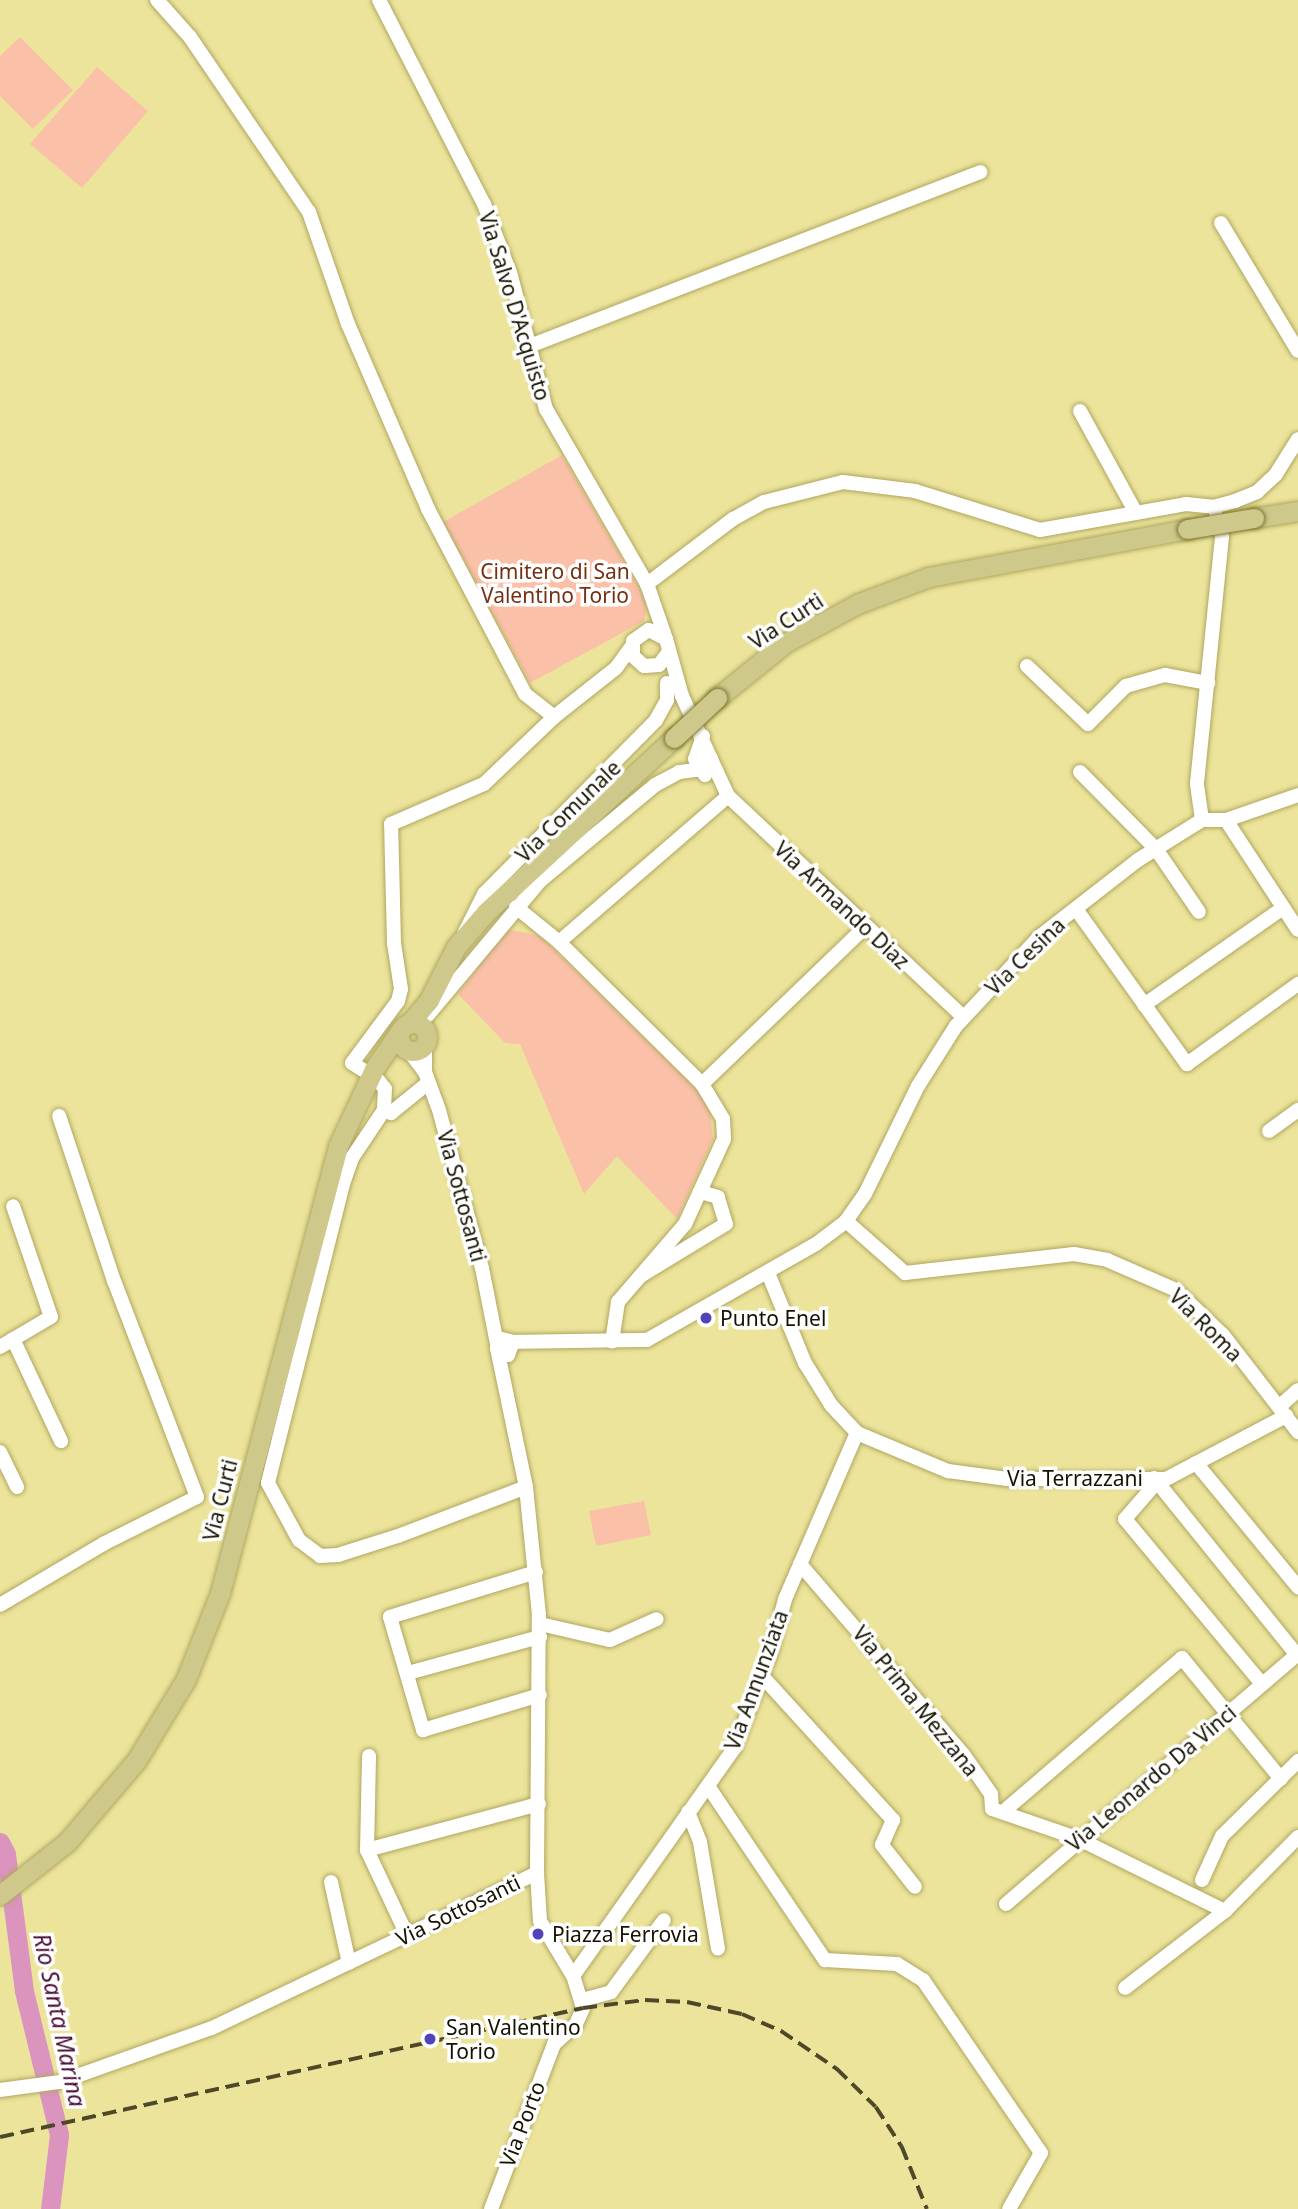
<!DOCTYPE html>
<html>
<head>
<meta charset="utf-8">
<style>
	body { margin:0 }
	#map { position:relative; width:1298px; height:2209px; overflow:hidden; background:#ece49b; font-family:"Noto Sans",sans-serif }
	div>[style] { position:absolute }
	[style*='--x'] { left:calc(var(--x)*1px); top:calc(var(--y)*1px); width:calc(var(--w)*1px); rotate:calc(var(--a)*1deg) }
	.green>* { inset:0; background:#fbc0a8 }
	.river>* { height:19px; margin:-9.5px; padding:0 9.5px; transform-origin:9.5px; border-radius:9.5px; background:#db94be }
	.roads { filter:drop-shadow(0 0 2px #afa760) drop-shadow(0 0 2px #afa760) }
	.minor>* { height:14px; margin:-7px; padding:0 7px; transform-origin:7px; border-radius:7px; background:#fff }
	.major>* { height:19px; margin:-9.5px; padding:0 9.5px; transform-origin:9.5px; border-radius:9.5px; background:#cfc88b }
	.major>.ring { margin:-9.5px; padding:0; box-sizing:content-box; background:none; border:19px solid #cfc88b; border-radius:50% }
	.rail>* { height:3.5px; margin-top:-1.75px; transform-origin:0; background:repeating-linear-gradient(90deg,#4c4828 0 14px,transparent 0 21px) }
	.bridges { filter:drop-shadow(0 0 2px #797128) drop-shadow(0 0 2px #797128) }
	.major-bridge>* { height:19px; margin:-9.5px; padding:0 9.5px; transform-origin:9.5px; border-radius:9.5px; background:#cfc88b }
	.dots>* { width:19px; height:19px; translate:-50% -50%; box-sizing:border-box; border:4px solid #fff; border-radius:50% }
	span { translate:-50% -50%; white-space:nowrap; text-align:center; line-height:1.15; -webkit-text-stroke:7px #fff; paint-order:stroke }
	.street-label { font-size:21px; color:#151200 }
	.park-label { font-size:21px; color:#753111 }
	.poi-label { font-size:21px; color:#151200 }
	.left { translate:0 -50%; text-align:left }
	.water-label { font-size:23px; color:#4b0d38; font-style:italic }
</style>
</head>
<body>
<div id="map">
	<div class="green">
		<i style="clip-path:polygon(20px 37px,73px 90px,33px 129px,0 96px,0 56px)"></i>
		<i style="clip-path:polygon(97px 67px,148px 111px,82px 188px,30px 144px)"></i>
		<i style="clip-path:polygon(562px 455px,648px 603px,644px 621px,530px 683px,443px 522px)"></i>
		<i style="clip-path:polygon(507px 929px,540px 936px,709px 1102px,713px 1139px,677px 1219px,617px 1156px,584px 1194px,520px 1044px,505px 1043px,458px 994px)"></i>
		<i style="clip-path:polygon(644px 1501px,651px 1535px,596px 1546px,589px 1511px)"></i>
	</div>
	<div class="river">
		<i style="--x:0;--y:1842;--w:13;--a:63"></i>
		<i style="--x:6;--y:1854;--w:138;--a:82.5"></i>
		<i style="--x:24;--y:1991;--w:148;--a:76.3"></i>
		<i style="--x:59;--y:2135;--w:75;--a:96.9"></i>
	</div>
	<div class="roads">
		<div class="minor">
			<i style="--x:157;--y:0;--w:50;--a:48.3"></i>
			<i style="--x:190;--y:37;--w:212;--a:55.8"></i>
			<i style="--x:309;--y:212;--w:119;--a:70.8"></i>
			<i style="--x:348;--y:324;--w:202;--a:66.6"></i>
			<i style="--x:428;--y:509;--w:209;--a:62.3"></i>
			<i style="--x:525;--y:694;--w:37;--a:38"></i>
			<i style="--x:379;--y:0;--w:229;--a:62.8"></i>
			<i style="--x:484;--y:204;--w:77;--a:69.4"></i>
			<i style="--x:511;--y:276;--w:138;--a:75.3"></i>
			<i style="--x:546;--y:409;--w:202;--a:60"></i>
			<i style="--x:647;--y:584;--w:58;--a:70.9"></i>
			<i style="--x:1221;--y:223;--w:149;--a:59"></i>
			<i style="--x:527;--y:347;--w:486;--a:-21.1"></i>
			<i style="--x:1080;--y:411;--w:116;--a:61.2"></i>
			<i style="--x:647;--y:584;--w:108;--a:-37.1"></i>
			<i style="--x:733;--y:519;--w:35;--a:-29"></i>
			<i style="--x:764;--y:502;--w:81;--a:-14.2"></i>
			<i style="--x:843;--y:482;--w:73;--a:7.1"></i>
			<i style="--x:915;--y:491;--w:131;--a:17.3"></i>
			<i style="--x:1040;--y:530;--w:148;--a:-10.1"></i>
			<i style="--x:1186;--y:504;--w:27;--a:6"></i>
			<i style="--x:1213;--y:507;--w:23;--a:-15"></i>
			<i style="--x:1235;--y:501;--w:24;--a:-22"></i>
			<i style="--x:1257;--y:492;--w:26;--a:-43"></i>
			<i style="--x:1276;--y:474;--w:41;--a:-57.8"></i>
			<i style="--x:668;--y:653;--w:15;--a:127"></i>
			<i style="--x:659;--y:665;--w:15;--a:176"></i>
			<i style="--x:644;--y:666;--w:15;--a:-138"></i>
			<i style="--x:633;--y:656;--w:15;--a:-90"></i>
			<i style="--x:633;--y:641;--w:19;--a:-35"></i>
			<i style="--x:649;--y:630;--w:19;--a:28"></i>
			<i style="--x:666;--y:639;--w:59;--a:74.3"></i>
			<i style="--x:682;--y:696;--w:110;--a:65.3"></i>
			<i style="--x:728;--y:796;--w:323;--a:43.2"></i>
			<i style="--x:1027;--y:666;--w:84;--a:43.6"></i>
			<i style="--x:1088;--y:724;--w:54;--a:-45"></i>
			<i style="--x:1126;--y:686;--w:41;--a:-15.8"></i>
			<i style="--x:1165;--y:675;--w:44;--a:10.5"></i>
			<i style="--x:703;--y:736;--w:24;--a:109"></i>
			<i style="--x:695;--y:759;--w:19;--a:58"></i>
			<i style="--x:1080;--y:772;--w:108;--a:45.4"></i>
			<i style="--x:1156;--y:849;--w:76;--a:55.7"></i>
			<i style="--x:1202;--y:820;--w:37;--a:-98"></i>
			<i style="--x:1197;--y:783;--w:248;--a:-84.2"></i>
			<i style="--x:1222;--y:536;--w:21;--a:-107"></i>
			<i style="--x:1226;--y:820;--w:131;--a:56.8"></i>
			<i style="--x:516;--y:907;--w:55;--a:39.1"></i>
			<i style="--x:559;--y:942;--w:202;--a:44.8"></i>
			<i style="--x:702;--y:1084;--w:41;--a:59"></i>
			<i style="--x:723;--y:1119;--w:20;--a:87"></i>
			<i style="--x:724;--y:1139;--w:94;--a:114.6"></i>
			<i style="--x:685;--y:1224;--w:103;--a:130.7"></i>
			<i style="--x:618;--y:1302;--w:40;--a:98.5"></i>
			<i style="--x:1076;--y:909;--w:191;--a:54.4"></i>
			<i style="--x:1187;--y:1064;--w:137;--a:-35.8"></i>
			<i style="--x:464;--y:934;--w:45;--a:-63.4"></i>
			<i style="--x:484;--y:894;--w:245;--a:-45.3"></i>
			<i style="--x:656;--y:720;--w:23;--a:-61"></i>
			<i style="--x:667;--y:700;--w:17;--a:-90"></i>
			<i style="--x:559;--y:942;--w:223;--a:-40.8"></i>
			<i style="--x:1144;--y:1005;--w:169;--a:-34.9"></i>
			<i style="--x:428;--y:1015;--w:176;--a:-50.1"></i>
			<i style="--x:541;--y:880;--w:148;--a:-39.8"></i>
			<i style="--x:655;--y:785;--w:27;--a:-28"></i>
			<i style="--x:679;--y:772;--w:26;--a:-7"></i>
			<i style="--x:705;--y:769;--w:12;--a:-59"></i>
			<i style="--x:409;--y:1051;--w:26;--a:53"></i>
			<i style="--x:425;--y:1072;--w:40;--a:69.8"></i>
			<i style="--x:439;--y:1110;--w:164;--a:74.8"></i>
			<i style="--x:482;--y:1268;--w:77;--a:78.8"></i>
			<i style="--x:363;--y:1070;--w:13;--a:-148"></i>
			<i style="--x:352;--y:1063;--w:77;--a:-53.4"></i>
			<i style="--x:398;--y:1001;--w:12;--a:-76"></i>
			<i style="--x:401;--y:989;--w:47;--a:-98.7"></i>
			<i style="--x:394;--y:943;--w:119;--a:-91.4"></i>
			<i style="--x:391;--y:824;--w:101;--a:-23.3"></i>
			<i style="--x:484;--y:784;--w:97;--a:-43.7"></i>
			<i style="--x:554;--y:717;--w:79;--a:-38.3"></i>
			<i style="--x:616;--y:668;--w:27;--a:-54"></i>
			<i style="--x:425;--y:1071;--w:26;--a:-90"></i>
			<i style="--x:378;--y:1080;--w:11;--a:52"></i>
			<i style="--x:385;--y:1089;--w:21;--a:93"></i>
			<i style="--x:384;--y:1110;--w:8;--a:23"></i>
			<i style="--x:391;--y:1113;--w:48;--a:-39"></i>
			<i style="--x:702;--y:1084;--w:225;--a:-43.9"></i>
			<i style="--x:384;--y:1110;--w:58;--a:123.7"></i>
			<i style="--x:352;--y:1158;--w:28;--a:109"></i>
			<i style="--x:343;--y:1184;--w:308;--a:104.1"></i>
			<i style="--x:268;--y:1483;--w:65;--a:61.5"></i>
			<i style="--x:299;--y:1540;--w:26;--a:37"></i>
			<i style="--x:320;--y:1556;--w:18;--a:-3"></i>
			<i style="--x:338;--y:1555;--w:63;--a:-17.6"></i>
			<i style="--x:398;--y:1536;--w:137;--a:-20.9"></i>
			<i style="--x:1269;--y:1131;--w:36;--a:-36"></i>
			<i style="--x:846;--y:1221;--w:79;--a:41.4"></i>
			<i style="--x:905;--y:1273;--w:170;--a:-6.4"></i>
			<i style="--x:1074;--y:1254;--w:34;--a:10"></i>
			<i style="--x:1107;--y:1260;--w:75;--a:23.5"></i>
			<i style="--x:1176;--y:1290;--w:65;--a:43.8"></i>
			<i style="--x:1223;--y:1335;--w:123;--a:52.3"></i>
			<i style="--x:768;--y:1273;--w:97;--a:67.7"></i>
			<i style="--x:805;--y:1363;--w:49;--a:58.2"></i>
			<i style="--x:831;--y:1405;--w:38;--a:47"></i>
			<i style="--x:857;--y:1433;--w:99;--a:22.7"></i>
			<i style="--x:948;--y:1471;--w:60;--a:7.7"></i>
			<i style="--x:1007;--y:1479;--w:159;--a:0"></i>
			<i style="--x:1166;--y:1479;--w:136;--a:-27.7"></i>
			<i style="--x:642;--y:1275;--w:98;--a:-31.3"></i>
			<i style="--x:726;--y:1224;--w:28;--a:-107"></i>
			<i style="--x:718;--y:1197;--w:19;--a:-164"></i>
			<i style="--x:13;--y:1339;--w:113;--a:64.8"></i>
			<i style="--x:513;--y:1342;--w:134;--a:-0.9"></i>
			<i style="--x:647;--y:1340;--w:194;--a:-29.6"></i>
			<i style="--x:816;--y:1244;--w:38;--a:-37"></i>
			<i style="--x:846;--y:1221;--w:33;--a:-55"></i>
			<i style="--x:865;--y:1194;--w:120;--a:-63.9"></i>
			<i style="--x:918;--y:1086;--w:71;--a:-57.7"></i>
			<i style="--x:956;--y:1026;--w:122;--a:-47"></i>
			<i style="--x:1039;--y:937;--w:125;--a:-37.9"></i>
			<i style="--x:1138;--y:860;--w:75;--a:-32"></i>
			<i style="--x:1202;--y:820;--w:24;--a:0"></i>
			<i style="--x:1226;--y:820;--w:76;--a:-19.1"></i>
			<i style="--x:0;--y:1347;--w:59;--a:-30.5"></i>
			<i style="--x:51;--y:1317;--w:117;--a:-108.9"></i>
			<i style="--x:1279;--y:1407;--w:25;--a:-42"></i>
			<i style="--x:0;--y:1452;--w:39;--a:64"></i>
			<i style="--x:1196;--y:1463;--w:161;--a:50.6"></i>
			<i style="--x:1154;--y:1478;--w:228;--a:51.1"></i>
			<i style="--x:1157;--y:1482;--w:49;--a:130.9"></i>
			<i style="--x:1125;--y:1519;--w:214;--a:50.3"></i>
			<i style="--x:800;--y:1564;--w:250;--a:49.4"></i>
			<i style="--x:963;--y:1754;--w:49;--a:55"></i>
			<i style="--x:991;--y:1794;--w:15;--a:86"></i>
			<i style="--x:992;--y:1809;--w:92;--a:19"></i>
			<i style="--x:1079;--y:1839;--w:163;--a:26.3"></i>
			<i style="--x:1225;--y:1911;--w:126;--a:142.4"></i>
			<i style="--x:536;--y:1572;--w:153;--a:162.9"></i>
			<i style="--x:390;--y:1617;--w:118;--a:73.7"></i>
			<i style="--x:423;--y:1730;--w:122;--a:-16.7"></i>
			<i style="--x:0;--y:1605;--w:120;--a:-30.6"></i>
			<i style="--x:103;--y:1544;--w:105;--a:-26.6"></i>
			<i style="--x:197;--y:1497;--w:231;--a:-111"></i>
			<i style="--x:114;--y:1281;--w:174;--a:-108.4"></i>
			<i style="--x:540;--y:1624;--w:72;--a:12.9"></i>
			<i style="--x:610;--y:1640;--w:51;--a:-24.1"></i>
			<i style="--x:408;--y:1673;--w:137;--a:-15.3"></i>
			<i style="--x:762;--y:1676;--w:195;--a:47.7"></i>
			<i style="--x:893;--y:1820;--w:27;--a:114"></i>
			<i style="--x:882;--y:1845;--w:53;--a:51.8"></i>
			<i style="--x:369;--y:1756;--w:94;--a:91.2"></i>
			<i style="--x:367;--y:1850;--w:94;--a:64.8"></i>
			<i style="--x:708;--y:1786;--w:210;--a:56.1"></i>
			<i style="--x:825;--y:1960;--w:72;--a:3.2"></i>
			<i style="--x:897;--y:1964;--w:31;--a:32"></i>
			<i style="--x:923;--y:1980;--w:209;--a:55.7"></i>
			<i style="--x:1041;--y:2153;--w:64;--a:119.7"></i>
			<i style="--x:688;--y:1812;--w:32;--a:68"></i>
			<i style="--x:700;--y:1842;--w:108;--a:80.4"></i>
			<i style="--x:1003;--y:1812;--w:236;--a:-40.7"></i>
			<i style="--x:1182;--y:1658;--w:156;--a:50.7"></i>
			<i style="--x:367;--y:1850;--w:178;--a:-15"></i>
			<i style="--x:1202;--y:1880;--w:48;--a:-65.6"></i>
			<i style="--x:1222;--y:1836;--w:107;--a:-44.6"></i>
			<i style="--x:331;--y:1882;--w:83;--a:77.5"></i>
			<i style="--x:1006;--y:1904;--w:384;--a:-40.6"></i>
			<i style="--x:1225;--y:1911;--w:104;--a:-45.4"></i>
			<i style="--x:573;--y:1976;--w:281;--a:-54.7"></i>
			<i style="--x:735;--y:1747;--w:105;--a:-69.3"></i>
			<i style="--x:772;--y:1649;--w:52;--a:-75.4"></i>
			<i style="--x:785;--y:1599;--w:181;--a:-66.6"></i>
			<i style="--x:582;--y:2000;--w:30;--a:-15"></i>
			<i style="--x:611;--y:1992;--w:89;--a:-53.6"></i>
			<i style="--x:0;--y:2090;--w:61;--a:-7.6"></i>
			<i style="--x:60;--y:2082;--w:161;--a:-19.6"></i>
			<i style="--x:212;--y:2028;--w:360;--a:-25.5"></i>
			<i style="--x:537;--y:1873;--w:258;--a:-89.6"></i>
			<i style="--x:539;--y:1615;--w:129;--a:-95.8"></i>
			<i style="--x:526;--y:1487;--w:142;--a:-101.8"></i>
			<i style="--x:497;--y:1348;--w:10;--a:-61"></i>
			<i style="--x:502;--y:1339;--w:11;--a:15"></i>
			<i style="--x:513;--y:1342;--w:14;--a:111"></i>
			<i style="--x:508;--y:1355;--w:11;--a:-158"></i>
			<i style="--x:491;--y:2209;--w:177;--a:-69.1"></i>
			<i style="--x:554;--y:2044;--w:30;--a:-42"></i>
			<i style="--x:576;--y:2024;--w:17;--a:-66"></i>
			<i style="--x:583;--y:2008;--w:34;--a:-107"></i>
			<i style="--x:573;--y:1976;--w:64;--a:-121"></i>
			<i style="--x:540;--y:1921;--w:48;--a:-93.6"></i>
		</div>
		<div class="major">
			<i style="--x:1254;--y:518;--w:45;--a:-9"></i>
			<i style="--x:717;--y:698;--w:87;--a:-39"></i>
			<i style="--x:785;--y:643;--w:82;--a:-28.4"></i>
			<i style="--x:857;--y:604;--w:77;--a:-20.6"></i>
			<i style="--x:929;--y:577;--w:262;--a:-10.5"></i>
			<i class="ring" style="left:399px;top:1023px;width:9px;height:9px"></i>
			<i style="--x:409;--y:1024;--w:31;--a:-50"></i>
			<i style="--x:429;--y:1000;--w:59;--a:-63"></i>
			<i style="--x:456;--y:947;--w:46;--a:-49.4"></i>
			<i style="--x:486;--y:912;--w:256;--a:-42.8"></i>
			<i style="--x:0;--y:1895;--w:85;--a:-38.3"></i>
			<i style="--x:67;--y:1842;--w:106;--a:-49.6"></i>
			<i style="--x:136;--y:1761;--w:96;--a:-58.6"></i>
			<i style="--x:186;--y:1679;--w:92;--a:-68.4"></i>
			<i style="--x:220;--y:1593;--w:462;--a:-75.2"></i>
			<i style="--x:338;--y:1146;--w:85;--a:-64.9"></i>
			<i style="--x:374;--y:1069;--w:46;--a:-55.6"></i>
		</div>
	</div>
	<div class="rail">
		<i style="--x:0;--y:2137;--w:597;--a:-12.48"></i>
		<i style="--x:583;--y:2008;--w:63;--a:-7.4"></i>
		<i style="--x:645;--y:2000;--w:42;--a:2.7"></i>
		<i style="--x:687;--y:2002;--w:56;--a:12.3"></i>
		<i style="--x:742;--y:2014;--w:43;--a:23.6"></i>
		<i style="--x:781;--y:2031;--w:68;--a:34.2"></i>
		<i style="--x:837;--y:2069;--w:54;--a:44.3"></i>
		<i style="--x:876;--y:2107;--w:48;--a:57"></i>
		<i style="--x:902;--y:2147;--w:67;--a:68"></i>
	</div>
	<div class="bridges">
		<div class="major-bridge">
			<i style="--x:1187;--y:529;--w:68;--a:-9.3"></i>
			<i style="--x:674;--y:738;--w:59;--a:-42.9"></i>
		</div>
	</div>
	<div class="dots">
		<i style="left:706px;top:1318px;background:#5243ba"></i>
		<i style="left:538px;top:1934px;background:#5243ba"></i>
		<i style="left:430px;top:2039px;background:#5243ba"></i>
	</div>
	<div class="street-label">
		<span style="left:515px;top:306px;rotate:73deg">Via Salvo D'Acquisto</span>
		<span style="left:786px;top:621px;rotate:-33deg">Via Curti</span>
		<span style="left:568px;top:811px;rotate:-44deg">Via Comunale</span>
		<span style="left:842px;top:905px;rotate:43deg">Via Armando Diaz</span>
		<span style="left:1025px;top:956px;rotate:-44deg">Via Cesina</span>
		<span style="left:462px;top:1196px;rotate:75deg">Via Sottosanti</span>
		<span style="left:1206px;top:1325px;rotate:45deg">Via Roma</span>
		<span style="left:1075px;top:1478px">Via Terrazzani</span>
		<span style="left:220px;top:1500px;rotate:-76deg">Via Curti</span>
		<span style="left:756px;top:1680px;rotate:-70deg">Via Annunziata</span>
		<span style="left:916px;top:1701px;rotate:51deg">Via Prima Mezzana</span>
		<span style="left:1151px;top:1778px;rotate:-40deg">Via Leonardo Da Vinci</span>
		<span style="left:458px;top:1910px;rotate:-26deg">Via Sottosanti</span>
		<span style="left:522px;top:2124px;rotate:-69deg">Via Porto</span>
	</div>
	<div class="park-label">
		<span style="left:555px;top:583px">Cimitero di San<br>Valentino Torio</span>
	</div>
	<div class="poi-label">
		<span class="left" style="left:720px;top:1318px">Punto Enel</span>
		<span class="left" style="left:552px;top:1934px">Piazza Ferrovia</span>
		<span class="left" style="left:446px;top:2039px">San Valentino<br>Torio</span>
	</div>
	<div class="water-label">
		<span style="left:60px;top:2020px;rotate:78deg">Rio Santa Marina</span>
	</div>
</div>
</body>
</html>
